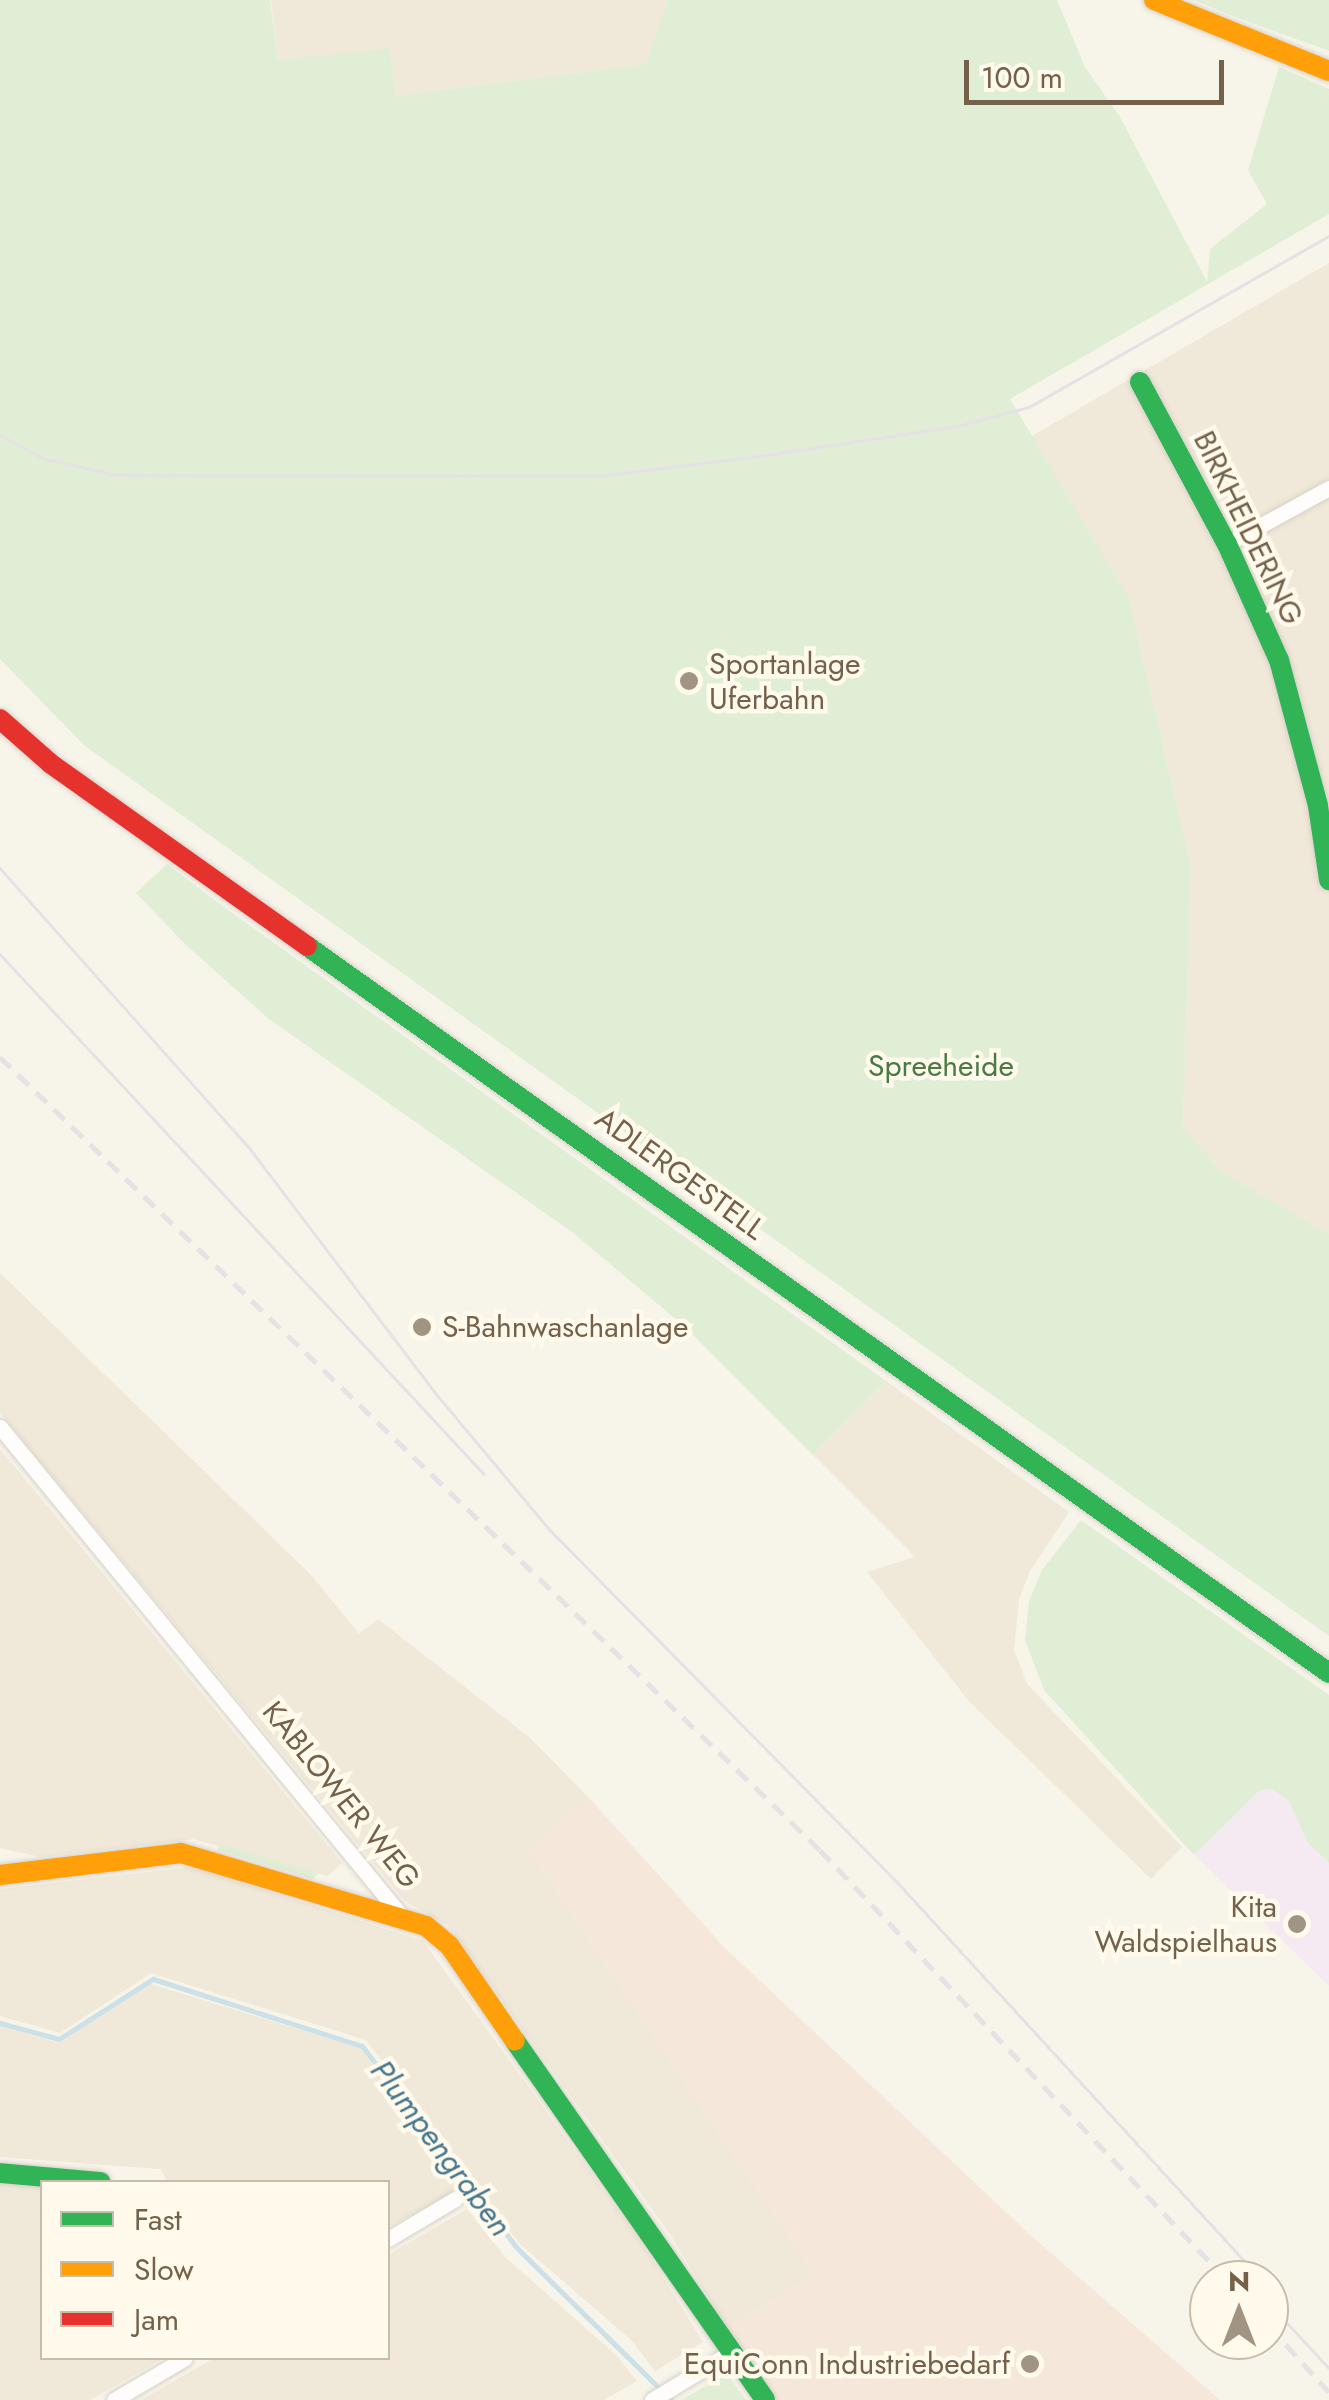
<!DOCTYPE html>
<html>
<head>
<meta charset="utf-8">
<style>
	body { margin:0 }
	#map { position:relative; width:1329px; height:2400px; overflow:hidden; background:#f7f4ea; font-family:Jost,sans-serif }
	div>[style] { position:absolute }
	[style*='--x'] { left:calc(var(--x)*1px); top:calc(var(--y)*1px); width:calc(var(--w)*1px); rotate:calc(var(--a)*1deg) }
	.residential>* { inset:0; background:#f0e8d8 }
	.commercial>* { inset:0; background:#f5e8db }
	.education>* { inset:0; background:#f5eaf2 }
	.green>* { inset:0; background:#e0eed5 }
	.stream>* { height:5px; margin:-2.5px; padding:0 2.5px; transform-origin:2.5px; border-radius:2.5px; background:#cce0e7 }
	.roads { filter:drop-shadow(0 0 2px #d6d1c9) drop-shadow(0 0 2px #d6d1c9) }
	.street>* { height:15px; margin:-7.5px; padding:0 7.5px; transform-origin:7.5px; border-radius:7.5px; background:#fefdfc }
	.fast>* { height:20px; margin:-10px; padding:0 10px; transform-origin:10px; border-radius:10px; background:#30b455 }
	.slow>* { height:20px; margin:-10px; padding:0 10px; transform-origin:10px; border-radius:10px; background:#ff9f0a }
	.jam>* { height:20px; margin:-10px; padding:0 10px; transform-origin:10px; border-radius:10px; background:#e5322d }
	.tram>* { height:2.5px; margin:-1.25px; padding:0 1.25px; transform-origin:1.25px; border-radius:1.25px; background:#e5e2e5 }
	.rail>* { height:5px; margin-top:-2.5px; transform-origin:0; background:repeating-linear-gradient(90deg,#e5e2e5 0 15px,transparent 0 25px) }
	.dots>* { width:28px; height:28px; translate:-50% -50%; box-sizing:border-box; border:5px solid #fffaec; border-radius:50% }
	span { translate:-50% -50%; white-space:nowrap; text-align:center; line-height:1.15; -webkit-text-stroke:9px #fffaec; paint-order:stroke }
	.street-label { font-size:30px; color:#75614a }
	.poi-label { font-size:30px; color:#75614a }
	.left { translate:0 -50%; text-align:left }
	.right { translate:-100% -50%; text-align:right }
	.park-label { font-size:30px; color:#4a7b42 }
	.water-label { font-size:32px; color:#47788f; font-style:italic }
	.legend { position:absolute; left:40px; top:2180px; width:350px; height:180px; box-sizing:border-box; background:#fffaec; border:2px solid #c8bdab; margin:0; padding:12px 18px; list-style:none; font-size:30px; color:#75614a }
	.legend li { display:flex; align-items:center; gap:20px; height:50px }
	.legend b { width:50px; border:2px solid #c8bdab }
	.north { position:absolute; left:1189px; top:2260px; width:100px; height:100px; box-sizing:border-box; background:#fffaec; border:2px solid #c8bdab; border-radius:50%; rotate:0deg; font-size:28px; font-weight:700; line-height:40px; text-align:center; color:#75614a }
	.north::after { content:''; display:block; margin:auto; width:35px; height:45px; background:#a29482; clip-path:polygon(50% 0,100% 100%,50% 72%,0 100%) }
	.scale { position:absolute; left:964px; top:60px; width:260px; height:45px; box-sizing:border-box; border:5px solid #75614a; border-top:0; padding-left:12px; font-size:30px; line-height:35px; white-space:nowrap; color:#75614a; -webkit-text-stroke:8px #fffaec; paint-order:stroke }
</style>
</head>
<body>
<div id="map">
	<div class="residential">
		<i style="clip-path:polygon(271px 0,668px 0,647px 64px,396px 96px,388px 48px,278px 61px)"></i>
		<i style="clip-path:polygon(1329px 263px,1329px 1234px,1221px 1171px,1183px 1127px,1191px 866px,1129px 598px,1032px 436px)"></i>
		<i style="clip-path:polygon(0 1273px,312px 1576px,359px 1634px,378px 1619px,530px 1738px,589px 1798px,529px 1851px,815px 2275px,727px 2328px,670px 2234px,448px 1925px,405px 1901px,0 1413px)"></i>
		<i style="clip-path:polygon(886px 1381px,1069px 1512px,1030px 1571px,1019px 1599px,1014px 1650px,1027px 1684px,1182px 1847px,1151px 1879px,968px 1700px,867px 1572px,915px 1557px,813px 1455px)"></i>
		<i style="clip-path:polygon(0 1449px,342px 1863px,327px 1876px,193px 1839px,41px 1857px,0 1848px)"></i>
		<i style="clip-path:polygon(193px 1867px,423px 1941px,643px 2245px,703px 2342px,655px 2371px,631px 2340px,519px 2243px,366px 2040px,151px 1973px,60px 2033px,0 2016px,0 1889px)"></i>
		<i style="clip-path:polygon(151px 1984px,360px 2048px,468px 2186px,388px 2227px,388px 2182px,168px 2182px,160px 2169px,0 2157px,0 2026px,59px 2043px)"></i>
		<i style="clip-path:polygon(0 2181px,42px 2184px,42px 2358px,164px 2358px,90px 2400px,0 2400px)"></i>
		<i style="clip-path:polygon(467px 2209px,505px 2257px,616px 2355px,637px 2381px,604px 2400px,141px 2400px,214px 2358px,388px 2358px,388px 2255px)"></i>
	</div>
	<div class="commercial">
		<i style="clip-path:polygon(589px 1798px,724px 1947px,1028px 2233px,1220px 2400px,776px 2400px,727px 2328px,815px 2275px,528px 1850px)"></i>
	</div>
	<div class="education">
		<i style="clip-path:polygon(1272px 1789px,1289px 1801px,1307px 1842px,1329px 1863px,1329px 1986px,1194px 1855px,1260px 1790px)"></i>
	</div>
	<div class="green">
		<i style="clip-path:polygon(0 0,270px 0,278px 60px,389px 48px,396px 96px,646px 64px,668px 0,1057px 0,1085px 67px,1120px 117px,1207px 282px,1210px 249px,1267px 204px,1248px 170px,1279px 67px,1329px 89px,1329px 214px,1010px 399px,1129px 598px,1191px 866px,1183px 1127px,1221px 1171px,1329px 1234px,1329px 1636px,85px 746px,0 659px)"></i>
		<i style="clip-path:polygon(1194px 0,1329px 0,1329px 51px,1230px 15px)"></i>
		<i style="clip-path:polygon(167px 864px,221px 905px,886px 1381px,813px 1455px,684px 1326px,572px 1232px,269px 1019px,186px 945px,136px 893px)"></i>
		<i style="clip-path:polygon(1081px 1520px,1329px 1695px,1329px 1863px,1307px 1842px,1289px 1801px,1272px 1789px,1260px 1790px,1194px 1855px,1044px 1690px,1025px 1640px,1029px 1601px,1042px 1570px)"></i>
		<i style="clip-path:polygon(219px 1844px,318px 1873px,313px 1879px,218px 1850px)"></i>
		<i style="clip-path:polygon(727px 2374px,746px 2400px,681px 2400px)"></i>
	</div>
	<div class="stream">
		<i style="--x:0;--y:2023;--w:61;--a:15.2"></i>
		<i style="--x:59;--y:2039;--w:112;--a:-32.6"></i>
		<i style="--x:153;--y:1979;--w:219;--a:17.8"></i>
		<i style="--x:362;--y:2046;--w:253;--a:52.5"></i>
		<i style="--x:516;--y:2247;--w:218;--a:44.6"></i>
	</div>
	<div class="roads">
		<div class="street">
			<i style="--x:1227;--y:544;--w:116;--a:-28.8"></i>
			<i style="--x:0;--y:1427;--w:635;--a:50.62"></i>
			<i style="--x:388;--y:2239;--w:78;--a:-30.8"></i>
			<i style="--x:114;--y:2400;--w:82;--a:-30.6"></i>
			<i style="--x:652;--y:2400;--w:89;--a:-31.2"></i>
		</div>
		<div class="fast">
			<i style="--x:1140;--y:382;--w:184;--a:61.8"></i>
			<i style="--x:1227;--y:544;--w:127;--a:65.9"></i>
			<i style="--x:1279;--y:660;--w:151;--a:75"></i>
			<i style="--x:1318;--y:806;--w:75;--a:81.5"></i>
			<i style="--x:307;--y:946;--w:1254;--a:35.43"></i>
			<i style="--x:515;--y:2041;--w:437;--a:55.1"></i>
			<i style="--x:0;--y:2173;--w:101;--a:5.1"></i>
		</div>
		<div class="slow">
			<i style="--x:1154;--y:0;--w:189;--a:22.1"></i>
			<i style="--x:0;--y:1875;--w:182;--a:-6.9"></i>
			<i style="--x:181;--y:1853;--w:256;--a:16.6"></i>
			<i style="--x:426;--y:1926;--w:30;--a:40"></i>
			<i style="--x:449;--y:1945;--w:116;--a:55.5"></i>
		</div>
		<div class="jam">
			<i style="--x:0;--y:719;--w:68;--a:41.4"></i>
			<i style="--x:51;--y:764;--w:314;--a:35.4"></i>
		</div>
	</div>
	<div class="tram">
		<i style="--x:0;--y:435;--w:49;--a:28.1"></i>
		<i style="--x:43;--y:458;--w:75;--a:13.1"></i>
		<i style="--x:116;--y:475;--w:482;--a:0.1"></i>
		<i style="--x:598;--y:476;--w:169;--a:-7.1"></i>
		<i style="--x:766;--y:455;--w:193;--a:-8.6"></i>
		<i style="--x:957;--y:426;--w:74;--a:-14.8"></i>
		<i style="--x:1029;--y:407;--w:345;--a:-29.7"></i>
		<i style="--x:0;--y:868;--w:373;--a:48.3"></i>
		<i style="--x:248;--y:1146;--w:314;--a:52.8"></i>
		<i style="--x:438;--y:1396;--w:175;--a:50.1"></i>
		<i style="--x:550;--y:1530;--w:496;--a:45.4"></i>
		<i style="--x:898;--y:1883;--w:539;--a:47.48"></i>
		<i style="--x:0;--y:954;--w:710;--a:47.05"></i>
		<i style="--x:1269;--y:2303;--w:88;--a:47.3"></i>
	</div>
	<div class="rail">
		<i style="--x:0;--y:1057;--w:1141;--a:44.04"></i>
		<i style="--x:820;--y:1850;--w:592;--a:46.57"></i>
		<i style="--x:1269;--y:2326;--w:89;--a:47.7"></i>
	</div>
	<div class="dots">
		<i style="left:689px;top:681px;background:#a29482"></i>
		<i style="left:422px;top:1327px;background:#a29482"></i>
		<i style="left:1297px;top:1924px;background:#a29482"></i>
		<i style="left:1030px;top:2364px;background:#a29482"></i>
	</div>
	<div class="street-label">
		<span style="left:1248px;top:528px;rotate:64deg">BIRKHEIDERING</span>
		<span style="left:680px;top:1174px;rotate:36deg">ADLERGESTELL</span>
		<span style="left:341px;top:1795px;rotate:51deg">KABLOWER WEG</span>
	</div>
	<div class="poi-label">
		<span class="left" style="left:709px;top:681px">Sportanlage<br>Uferbahn</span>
		<span class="left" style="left:442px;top:1327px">S-Bahnwaschanlage</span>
		<span class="right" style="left:1277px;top:1924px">Kita<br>Waldspielhaus</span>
		<span class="right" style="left:1010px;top:2364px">EquiConn Industriebedarf</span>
	</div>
	<div class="park-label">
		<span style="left:941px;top:1066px">Spreeheide</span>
	</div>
	<div class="water-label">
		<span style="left:441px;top:2148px;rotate:53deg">Plumpengraben</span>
	</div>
	<ul class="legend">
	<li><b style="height:12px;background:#30b455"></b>Fast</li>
	<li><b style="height:12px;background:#ff9f0a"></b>Slow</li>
	<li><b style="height:12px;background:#e5322d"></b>Jam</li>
	</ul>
	<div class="north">N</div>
	<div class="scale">100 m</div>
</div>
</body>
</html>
